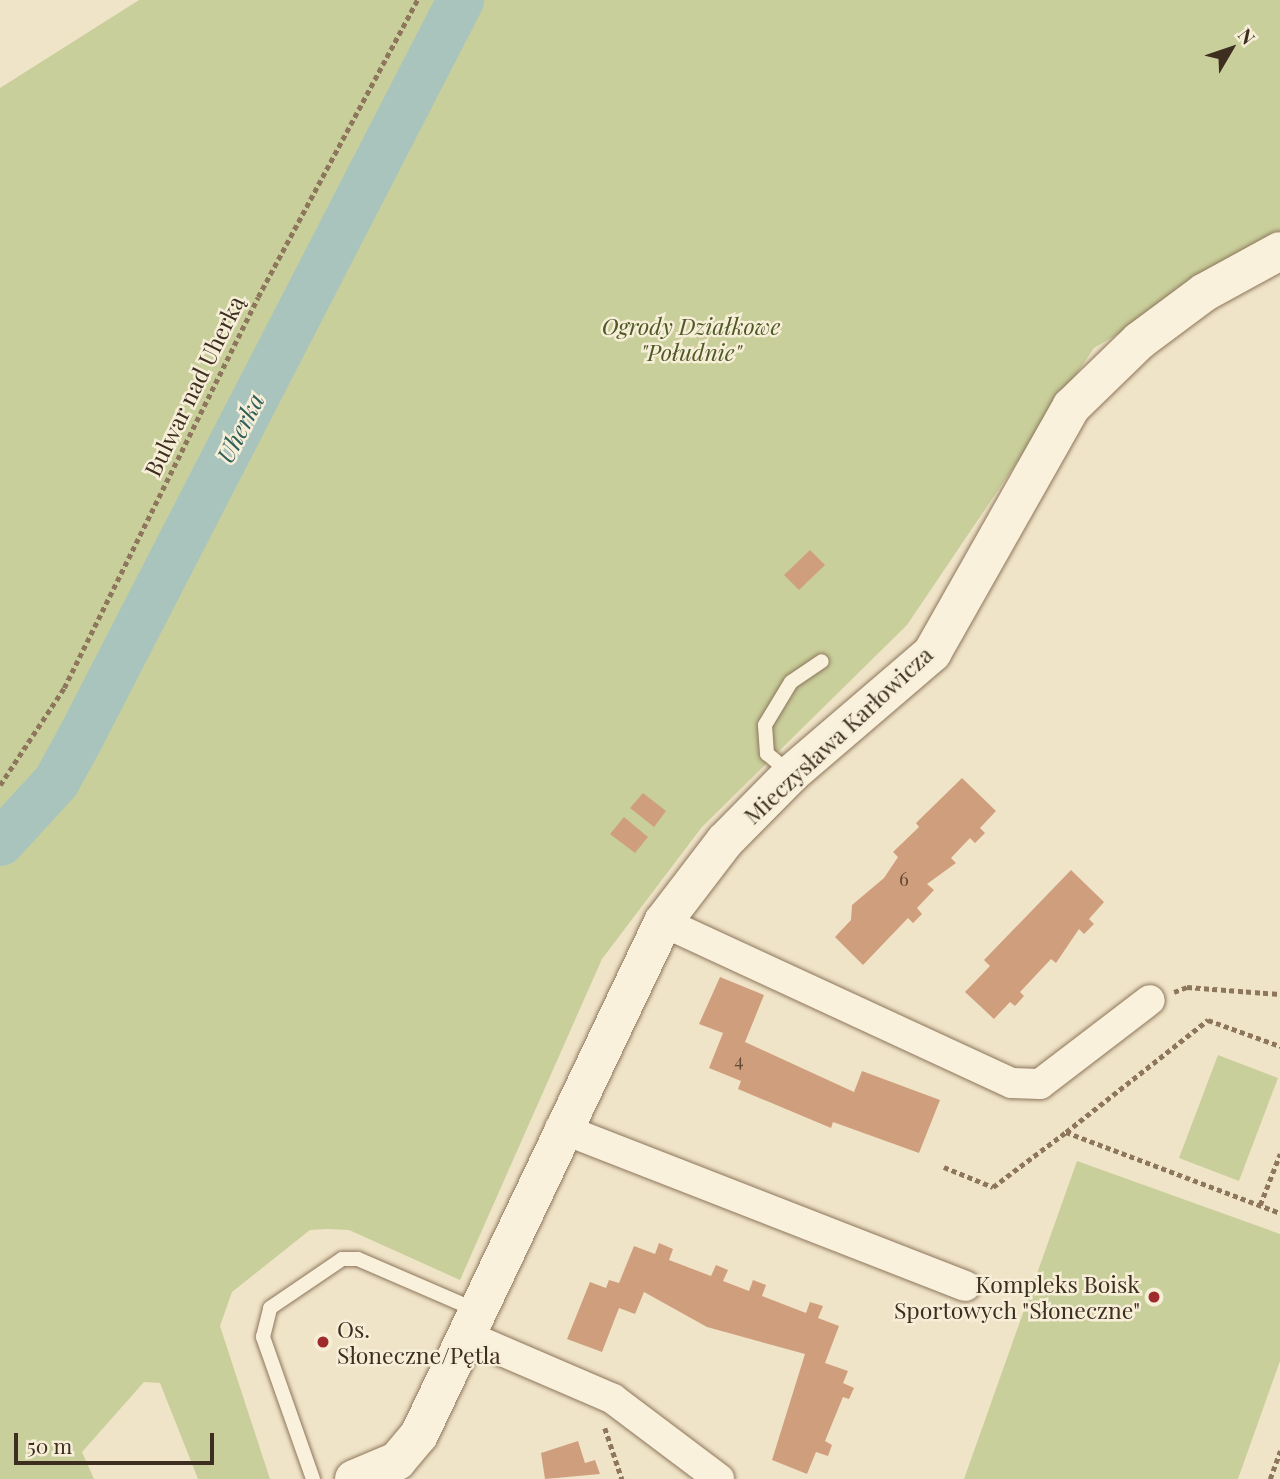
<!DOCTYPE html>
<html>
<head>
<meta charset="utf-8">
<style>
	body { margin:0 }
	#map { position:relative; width:1280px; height:1479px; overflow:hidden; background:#f0e4c8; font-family:"Playfair Display",serif }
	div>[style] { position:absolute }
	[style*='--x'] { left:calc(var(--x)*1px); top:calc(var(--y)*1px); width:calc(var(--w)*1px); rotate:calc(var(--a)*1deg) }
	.green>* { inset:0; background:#c9cf9b }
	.river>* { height:47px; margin:-23.5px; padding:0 23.5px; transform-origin:23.5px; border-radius:23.5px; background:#a9c4bc }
	.building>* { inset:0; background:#cf9f7d }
	.path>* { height:4.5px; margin-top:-2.25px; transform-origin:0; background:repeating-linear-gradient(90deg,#8d765c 0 5px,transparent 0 8.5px) }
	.roads { filter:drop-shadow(0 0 2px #8d765c) drop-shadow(0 0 2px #8d765c) }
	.lane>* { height:14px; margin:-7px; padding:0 7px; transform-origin:7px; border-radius:7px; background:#faf1dc }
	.street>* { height:30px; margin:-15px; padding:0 15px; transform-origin:15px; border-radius:15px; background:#faf1dc }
	.secondary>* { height:38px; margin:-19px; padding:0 19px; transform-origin:19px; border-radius:19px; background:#faf1dc }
	.dots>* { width:19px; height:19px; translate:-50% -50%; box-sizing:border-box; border:4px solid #f7eed8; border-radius:50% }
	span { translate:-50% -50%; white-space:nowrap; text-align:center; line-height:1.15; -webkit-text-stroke:5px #f7eed8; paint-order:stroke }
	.number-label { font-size:19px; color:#624a37 }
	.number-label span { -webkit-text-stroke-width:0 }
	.park-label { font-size:23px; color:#4d5a26; font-style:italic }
	.street-label { font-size:23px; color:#3d2e20 }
	.poi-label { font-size:23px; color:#3d2e20 }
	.right { translate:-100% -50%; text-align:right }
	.left { translate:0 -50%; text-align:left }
	.water-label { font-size:24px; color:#2f5d5a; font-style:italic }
	.north { position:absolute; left:1196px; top:14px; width:70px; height:70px; -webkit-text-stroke:5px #f7eed8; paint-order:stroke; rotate:51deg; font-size:19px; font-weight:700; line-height:28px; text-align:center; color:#3d2e20 }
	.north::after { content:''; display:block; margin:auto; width:24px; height:32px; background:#3d2e20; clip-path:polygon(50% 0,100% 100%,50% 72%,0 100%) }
	.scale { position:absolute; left:14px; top:1433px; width:200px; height:32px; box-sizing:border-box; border:4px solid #3d2e20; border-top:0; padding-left:9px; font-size:21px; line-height:24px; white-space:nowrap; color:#3d2e20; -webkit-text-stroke:5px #f7eed8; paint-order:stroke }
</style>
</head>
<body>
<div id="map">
	<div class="green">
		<i style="clip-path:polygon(139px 0,1280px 0,1280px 240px,1094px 348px,907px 625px,702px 827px,602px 959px,460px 1280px,349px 1230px,327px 1229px,310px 1230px,232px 1292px,220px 1326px,270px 1479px,198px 1479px,160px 1383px,144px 1382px,82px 1452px,94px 1479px,0 1479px,0 88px)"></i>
		<i style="clip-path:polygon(1218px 1055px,1278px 1078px,1239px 1181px,1179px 1158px)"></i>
		<i style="clip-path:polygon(1077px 1161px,1280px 1234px,1280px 1361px,1238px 1479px,964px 1479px)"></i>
	</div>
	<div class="river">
		<i style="--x:0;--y:842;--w:83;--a:-47.4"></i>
		<i style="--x:56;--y:781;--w:46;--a:-61.2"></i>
		<i style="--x:78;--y:741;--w:834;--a:-62.73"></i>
	</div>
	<div class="building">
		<i style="clip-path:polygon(810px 550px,825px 565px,799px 590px,784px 575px)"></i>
		<i style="clip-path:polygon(962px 778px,996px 811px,980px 828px,985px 833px,975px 843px,970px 838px,951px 858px,956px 863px,927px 884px,934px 890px,917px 908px,922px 914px,913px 923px,908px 918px,863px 965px,835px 937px,851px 920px,852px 905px,884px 878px,898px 857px,893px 852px,919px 827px,916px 823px)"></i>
		<i style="clip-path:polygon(643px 793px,666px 811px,654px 827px,630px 808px)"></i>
		<i style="clip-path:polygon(624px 817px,648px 837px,635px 853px,610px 834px)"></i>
		<i style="clip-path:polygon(1071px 870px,1104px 902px,1089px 919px,1094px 924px,1084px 934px,1079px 929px,1056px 963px,1051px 959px,1020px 992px,1024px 996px,1015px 1006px,1010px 1002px,994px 1019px,965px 992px,990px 966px,984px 960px)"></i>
		<i style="clip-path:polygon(720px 977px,764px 995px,745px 1042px,854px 1092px,862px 1071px,940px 1100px,919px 1153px,833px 1122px,831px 1128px,738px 1089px,741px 1081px,709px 1068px,723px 1033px,699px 1024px)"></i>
		<i style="clip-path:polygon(659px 1243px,673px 1249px,669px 1260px,711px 1276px,716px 1265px,728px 1270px,723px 1281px,749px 1291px,753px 1280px,766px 1285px,762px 1296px,806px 1313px,810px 1302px,823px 1306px,818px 1318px,839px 1326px,825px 1363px,848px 1371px,843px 1383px,854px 1388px,849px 1399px,843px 1397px,825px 1441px,832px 1445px,828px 1456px,816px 1452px,807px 1474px,772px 1460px,805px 1354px,707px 1327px,644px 1292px,635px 1314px,619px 1308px,602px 1352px,567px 1339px,590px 1282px,606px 1288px,609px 1280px,619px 1283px,634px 1246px,655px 1254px)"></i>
		<i style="clip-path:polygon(578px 1441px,585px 1463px,595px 1460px,600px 1474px,545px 1479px,541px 1453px)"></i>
	</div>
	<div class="path">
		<i style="--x:0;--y:785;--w:116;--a:-56.6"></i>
		<i style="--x:64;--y:688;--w:436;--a:-63.6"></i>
		<i style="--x:258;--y:297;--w:337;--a:-61.8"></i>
		<i style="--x:1174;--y:992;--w:14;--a:-21"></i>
		<i style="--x:1187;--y:987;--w:93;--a:4.3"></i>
		<i style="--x:1066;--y:1132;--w:181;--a:-38.3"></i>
		<i style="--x:1208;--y:1020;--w:77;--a:19.9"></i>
		<i style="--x:944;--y:1167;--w:53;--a:22.2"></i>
		<i style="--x:993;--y:1187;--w:91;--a:-37"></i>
		<i style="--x:1066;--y:1132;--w:229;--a:20.7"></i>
		<i style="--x:1260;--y:1205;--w:55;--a:-68.6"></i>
		<i style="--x:605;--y:1428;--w:54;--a:71.6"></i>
		<i style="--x:1270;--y:1479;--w:30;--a:-70"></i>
	</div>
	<div class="roads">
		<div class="lane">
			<i style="--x:790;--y:773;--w:30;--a:-140"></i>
			<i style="--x:767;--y:754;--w:29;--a:-94"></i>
			<i style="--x:765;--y:725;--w:50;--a:-58.8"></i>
			<i style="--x:791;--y:682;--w:37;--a:-34"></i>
			<i style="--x:313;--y:1479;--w:151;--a:-109.4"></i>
			<i style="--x:263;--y:1337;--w:30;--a:-76"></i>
			<i style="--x:270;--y:1308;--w:87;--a:-34.2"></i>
			<i style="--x:342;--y:1259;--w:16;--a:0"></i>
			<i style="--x:358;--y:1259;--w:129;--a:23.4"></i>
		</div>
		<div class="street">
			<i style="--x:663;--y:922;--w:384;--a:24.8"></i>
			<i style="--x:1012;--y:1083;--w:28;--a:2"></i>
			<i style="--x:1040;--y:1084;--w:138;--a:-37.4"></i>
			<i style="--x:560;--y:1128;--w:435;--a:21.3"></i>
			<i style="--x:467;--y:1336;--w:159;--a:23.3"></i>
			<i style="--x:613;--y:1399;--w:133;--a:37"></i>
		</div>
		<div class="secondary">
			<i style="--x:354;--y:1479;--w:47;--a:-22.7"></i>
			<i style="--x:397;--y:1461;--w:34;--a:-50"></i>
			<i style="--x:419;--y:1435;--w:568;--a:-64.56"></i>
			<i style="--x:663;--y:922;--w:102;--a:-52.6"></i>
			<i style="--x:725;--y:841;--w:94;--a:-45.4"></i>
			<i style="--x:791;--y:774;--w:186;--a:-40.6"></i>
			<i style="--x:932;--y:653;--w:283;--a:-60.5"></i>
			<i style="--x:1071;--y:407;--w:95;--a:-44.1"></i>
			<i style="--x:1139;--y:341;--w:82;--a:-36.6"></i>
			<i style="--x:1205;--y:292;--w:85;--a:-28.7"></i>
		</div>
	</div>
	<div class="dots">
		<i style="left:1154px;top:1297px;background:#9e2a2b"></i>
		<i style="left:323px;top:1342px;background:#9e2a2b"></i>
	</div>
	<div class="number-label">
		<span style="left:904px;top:879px">6</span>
		<span style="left:739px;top:1060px">4</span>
	</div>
	<div class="park-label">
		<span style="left:691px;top:339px">Ogrody Działkowe<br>"Południe"</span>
	</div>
	<div class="street-label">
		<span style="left:194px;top:386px;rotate:-64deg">Bulwar nad Uherką</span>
		<span style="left:838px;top:735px;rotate:-43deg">Mieczysława Karłowicza</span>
	</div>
	<div class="poi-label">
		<span class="right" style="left:1140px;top:1297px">Kompleks Boisk<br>Sportowych "Słoneczne"</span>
		<span class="left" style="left:337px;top:1342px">Os.<br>Słoneczne/Pętla</span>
	</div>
	<div class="water-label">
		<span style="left:240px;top:428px;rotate:-63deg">Uherka</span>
	</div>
	<div class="north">N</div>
	<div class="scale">50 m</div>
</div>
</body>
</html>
